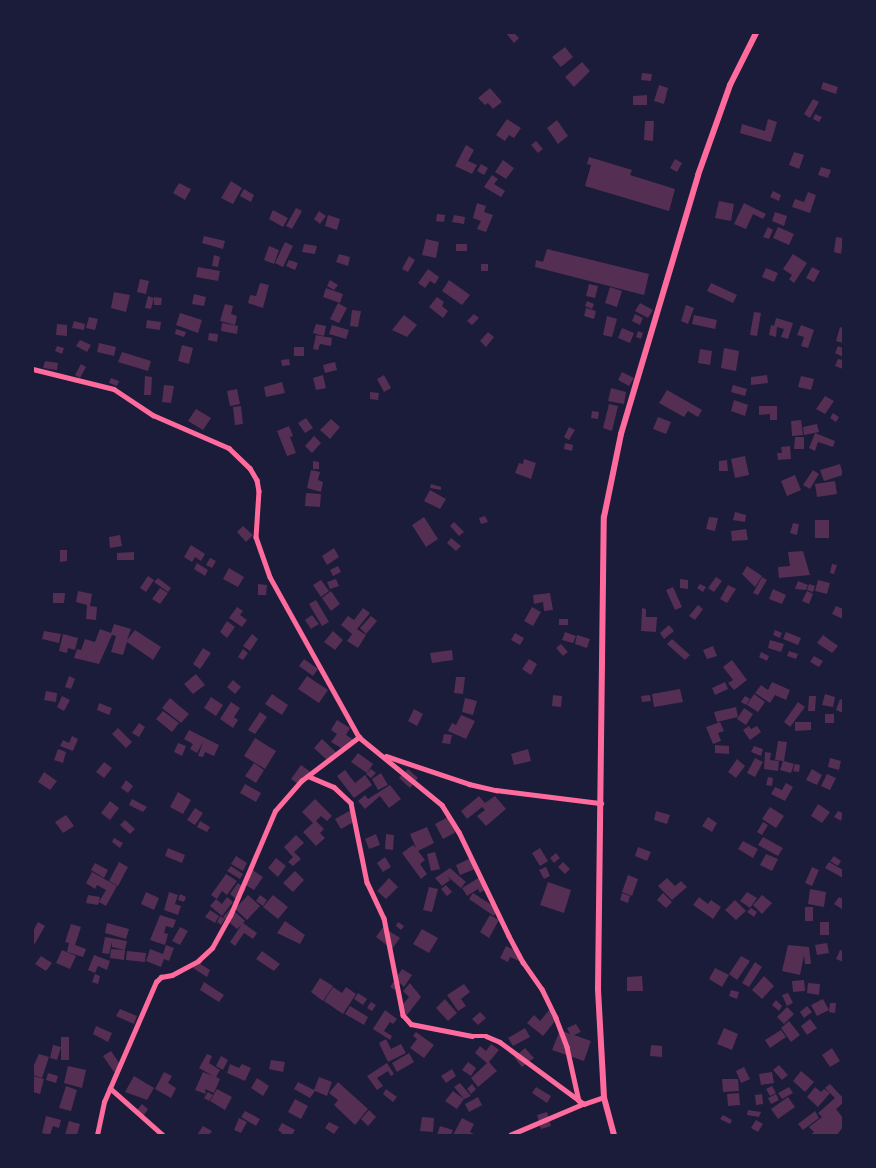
<!DOCTYPE html>
<html>
<head>
<meta charset="utf-8">
<style>
	body { margin:0 }
	#map { position:relative; width:876px; height:1168px; overflow:hidden; background:#1b1b3a; font-family:Inter,sans-serif }
	div>[style] { position:absolute }
	[style*='--x'] { left:calc(var(--x)*1px); top:calc(var(--y)*1px); width:calc(var(--w)*1px); rotate:calc(var(--a)*1deg) }
	.building>* { inset:0; background:#542f53 }
	.minor>* { height:4.5px; margin:-2.25px; padding:0 2.25px; transform-origin:2.25px; border-radius:2.25px; background:#ff6b9d }
	.secondary>* { height:6px; margin:-3px; padding:0 3px; transform-origin:3px; border-radius:3px; background:#ff6b9d }
	span { translate:-50% -50%; white-space:nowrap; text-align:center; line-height:1.15; -webkit-text-stroke:4.5px #1b1b3a; paint-order:stroke }
	.frame { position:absolute; inset:0; border:34px solid #1b1b3a; pointer-events:none }
</style>
</head>
<body>
<div id="map">
	<div class="building">
		<i style="clip-path:polygon(506px 33px,514px 33px,519px 38px,514px 43px)"></i>
		<i style="clip-path:polygon(565px 47px,573px 57px,561px 67px,552px 57px)"></i>
		<i style="clip-path:polygon(582px 62px,590px 71px,574px 87px,565px 77px)"></i>
		<i style="clip-path:polygon(642px 73px,652px 74px,651px 81px,641px 80px)"></i>
		<i style="clip-path:polygon(823px 82px,838px 87px,836px 94px,821px 89px)"></i>
		<i style="clip-path:polygon(659px 85px,668px 88px,664px 104px,654px 101px)"></i>
		<i style="clip-path:polygon(490px 88px,502px 102px,493px 109px,488px 103px,485px 105px,478px 98px)"></i>
		<i style="clip-path:polygon(647px 95px,647px 105px,633px 105px,633px 96px)"></i>
		<i style="clip-path:polygon(813px 99px,819px 102px,810px 118px,804px 114px)"></i>
		<i style="clip-path:polygon(815px 114px,822px 117px,819px 122px,813px 119px)"></i>
		<i style="clip-path:polygon(507px 119px,521px 128px,514px 138px,509px 135px,505px 141px,496px 135px)"></i>
		<i style="clip-path:polygon(768px 119px,777px 122px,771px 142px,740px 133px,742px 124px,765px 131px)"></i>
		<i style="clip-path:polygon(557px 120px,568px 136px,558px 144px,547px 128px)"></i>
		<i style="clip-path:polygon(645px 121px,654px 121px,653px 141px,644px 140px)"></i>
		<i style="clip-path:polygon(536px 141px,543px 149px,538px 153px,531px 145px)"></i>
		<i style="clip-path:polygon(466px 145px,474px 150px,468px 161px,477px 165px,472px 174px,455px 166px)"></i>
		<i style="clip-path:polygon(794px 152px,804px 155px,799px 169px,789px 165px)"></i>
		<i style="clip-path:polygon(589px 157px,632px 170px,630px 175px,675px 189px,669px 211px,585px 186px,591px 165px,587px 164px)"></i>
		<i style="clip-path:polygon(675px 159px,682px 163px,677px 172px,670px 168px)"></i>
		<i style="clip-path:polygon(503px 160px,514px 168px,506px 179px,495px 172px)"></i>
		<i style="clip-path:polygon(481px 164px,488px 168px,484px 175px,477px 171px)"></i>
		<i style="clip-path:polygon(821px 167px,831px 170px,828px 178px,818px 175px)"></i>
		<i style="clip-path:polygon(492px 175px,498px 179px,494px 184px,505px 191px,501px 197px,484px 187px)"></i>
		<i style="clip-path:polygon(231px 181px,242px 188px,233px 204px,221px 198px)"></i>
		<i style="clip-path:polygon(179px 183px,191px 189px,185px 200px,173px 193px)"></i>
		<i style="clip-path:polygon(244px 189px,254px 195px,251px 202px,240px 196px)"></i>
		<i style="clip-path:polygon(773px 191px,781px 195px,779px 201px,770px 197px)"></i>
		<i style="clip-path:polygon(808px 192px,816px 195px,810px 213px,792px 207px,795px 199px,804px 202px)"></i>
		<i style="clip-path:polygon(719px 201px,734px 204px,731px 221px,715px 218px)"></i>
		<i style="clip-path:polygon(477px 203px,486px 206px,484px 212px,493px 215px,486px 232px,477px 229px,481px 221px,473px 218px)"></i>
		<i style="clip-path:polygon(744px 203px,766px 214px,763px 219px,753px 214px,746px 229px,734px 224px)"></i>
		<i style="clip-path:polygon(296px 208px,302px 211px,292px 229px,286px 226px)"></i>
		<i style="clip-path:polygon(273px 210px,288px 218px,283px 227px,269px 219px)"></i>
		<i style="clip-path:polygon(319px 211px,326px 216px,320px 224px,314px 219px)"></i>
		<i style="clip-path:polygon(775px 212px,787px 216px,784px 226px,772px 221px)"></i>
		<i style="clip-path:polygon(437px 214px,445px 215px,444px 222px,436px 221px)"></i>
		<i style="clip-path:polygon(328px 215px,340px 219px,337px 230px,325px 226px)"></i>
		<i style="clip-path:polygon(454px 215px,465px 217px,464px 224px,452px 222px)"></i>
		<i style="clip-path:polygon(768px 227px,773px 230px,769px 239px,763px 237px)"></i>
		<i style="clip-path:polygon(778px 227px,794px 234px,789px 245px,773px 238px)"></i>
		<i style="clip-path:polygon(204px 236px,225px 241px,223px 249px,202px 243px)"></i>
		<i style="clip-path:polygon(836px 237px,843px 238px,841px 254px,834px 252px)"></i>
		<i style="clip-path:polygon(426px 239px,439px 242px,436px 258px,422px 255px)"></i>
		<i style="clip-path:polygon(285px 242px,293px 246px,283px 267px,275px 263px)"></i>
		<i style="clip-path:polygon(304px 244px,317px 246px,315px 254px,302px 252px)"></i>
		<i style="clip-path:polygon(456px 244px,467px 244px,467px 251px,456px 251px)"></i>
		<i style="clip-path:polygon(269px 246px,279px 250px,274px 264px,264px 260px)"></i>
		<i style="clip-path:polygon(547px 249px,649px 274px,644px 295px,535px 267px,536px 260px,543px 262px)"></i>
		<i style="clip-path:polygon(339px 254px,350px 257px,348px 266px,336px 262px)"></i>
		<i style="clip-path:polygon(793px 254px,807px 263px,794px 283px,789px 279px,792px 275px,783px 269px)"></i>
		<i style="clip-path:polygon(214px 255px,220px 257px,218px 267px,212px 266px)"></i>
		<i style="clip-path:polygon(409px 256px,415px 260px,408px 272px,402px 269px)"></i>
		<i style="clip-path:polygon(289px 260px,298px 263px,295px 270px,286px 266px)"></i>
		<i style="clip-path:polygon(481px 264px,488px 264px,488px 271px,481px 271px)"></i>
		<i style="clip-path:polygon(198px 267px,220px 271px,218px 281px,196px 277px)"></i>
		<i style="clip-path:polygon(812px 267px,820px 271px,814px 282px,806px 278px)"></i>
		<i style="clip-path:polygon(766px 268px,778px 273px,774px 282px,762px 277px)"></i>
		<i style="clip-path:polygon(428px 269px,439px 277px,435px 284px,430px 281px,425px 288px,418px 283px)"></i>
		<i style="clip-path:polygon(140px 279px,149px 281px,146px 294px,137px 292px)"></i>
		<i style="clip-path:polygon(330px 280px,338px 285px,334px 290px,327px 286px)"></i>
		<i style="clip-path:polygon(449px 280px,470px 295px,462px 305px,442px 291px)"></i>
		<i style="clip-path:polygon(260px 283px,269px 285px,263px 308px,248px 303px,250px 295px,256px 296px)"></i>
		<i style="clip-path:polygon(711px 283px,737px 295px,733px 303px,707px 291px)"></i>
		<i style="clip-path:polygon(589px 284px,598px 286px,595px 298px,586px 296px)"></i>
		<i style="clip-path:polygon(610px 287px,622px 291px,617px 307px,605px 303px)"></i>
		<i style="clip-path:polygon(326px 288px,343px 294px,340px 303px,323px 297px)"></i>
		<i style="clip-path:polygon(114px 292px,130px 295px,126px 312px,111px 308px)"></i>
		<i style="clip-path:polygon(194px 294px,206px 297px,204px 306px,192px 304px)"></i>
		<i style="clip-path:polygon(148px 296px,154px 298px,151px 309px,145px 308px)"></i>
		<i style="clip-path:polygon(154px 297px,162px 298px,161px 305px,154px 305px)"></i>
		<i style="clip-path:polygon(437px 297px,444px 302px,442px 306px,448px 311px,443px 318px,429px 307px)"></i>
		<i style="clip-path:polygon(587px 301px,594px 304px,592px 309px,585px 306px)"></i>
		<i style="clip-path:polygon(338px 303px,347px 308px,339px 323px,330px 319px)"></i>
		<i style="clip-path:polygon(640px 303px,653px 310px,648px 318px,635px 311px)"></i>
		<i style="clip-path:polygon(225px 304px,233px 306px,231px 314px,237px 316px,235px 325px,220px 321px)"></i>
		<i style="clip-path:polygon(686px 305px,694px 308px,688px 324px,681px 321px)"></i>
		<i style="clip-path:polygon(586px 308px,596px 311px,594px 319px,584px 316px)"></i>
		<i style="clip-path:polygon(352px 310px,361px 311px,358px 327px,350px 326px)"></i>
		<i style="clip-path:polygon(754px 312px,761px 313px,757px 336px,750px 335px)"></i>
		<i style="clip-path:polygon(180px 313px,202px 320px,198px 333px,176px 325px)"></i>
		<i style="clip-path:polygon(474px 314px,479px 318px,472px 325px,467px 321px)"></i>
		<i style="clip-path:polygon(635px 314px,643px 318px,640px 325px,632px 321px)"></i>
		<i style="clip-path:polygon(404px 315px,417px 325px,407px 337px,392px 330px)"></i>
		<i style="clip-path:polygon(694px 315px,717px 320px,715px 329px,692px 324px)"></i>
		<i style="clip-path:polygon(607px 316px,617px 319px,612px 337px,603px 335px)"></i>
		<i style="clip-path:polygon(89px 317px,98px 319px,95px 330px,86px 328px)"></i>
		<i style="clip-path:polygon(776px 318px,793px 323px,788px 339px,781px 337px,784px 329px,777px 327px,776px 337px,769px 335px,771px 325px,774px 326px)"></i>
		<i style="clip-path:polygon(147px 320px,161px 322px,160px 330px,146px 328px)"></i>
		<i style="clip-path:polygon(74px 321px,85px 324px,84px 330px,72px 328px)"></i>
		<i style="clip-path:polygon(222px 323px,238px 326px,237px 334px,221px 331px)"></i>
		<i style="clip-path:polygon(57px 324px,67px 325px,67px 336px,56px 335px)"></i>
		<i style="clip-path:polygon(316px 324px,326px 326px,324px 336px,313px 333px)"></i>
		<i style="clip-path:polygon(332px 325px,349px 330px,346px 339px,329px 334px)"></i>
		<i style="clip-path:polygon(801px 325px,814px 330px,808px 348px,801px 346px,804px 337px,797px 335px)"></i>
		<i style="clip-path:polygon(840px 327px,843px 328px,843px 343px,836px 341px)"></i>
		<i style="clip-path:polygon(622px 328px,634px 333px,630px 343px,618px 338px)"></i>
		<i style="clip-path:polygon(176px 329px,186px 332px,184px 337px,175px 334px)"></i>
		<i style="clip-path:polygon(638px 331px,643px 333px,641px 339px,636px 337px)"></i>
		<i style="clip-path:polygon(488px 332px,494px 337px,486px 347px,480px 341px)"></i>
		<i style="clip-path:polygon(209px 333px,218px 334px,217px 342px,208px 340px)"></i>
		<i style="clip-path:polygon(316px 335px,332px 338px,331px 346px,320px 344px,318px 350px,313px 349px)"></i>
		<i style="clip-path:polygon(80px 340px,91px 345px,87px 352px,76px 346px)"></i>
		<i style="clip-path:polygon(99px 343px,116px 347px,114px 356px,97px 352px)"></i>
		<i style="clip-path:polygon(182px 345px,193px 348px,189px 364px,178px 361px)"></i>
		<i style="clip-path:polygon(57px 346px,64px 348px,62px 354px,55px 351px)"></i>
		<i style="clip-path:polygon(838px 346px,843px 348px,843px 357px,835px 353px)"></i>
		<i style="clip-path:polygon(294px 347px,304px 347px,304px 356px,294px 356px)"></i>
		<i style="clip-path:polygon(724px 348px,739px 351px,736px 371px,721px 368px)"></i>
		<i style="clip-path:polygon(700px 349px,712px 351px,710px 365px,698px 363px)"></i>
		<i style="clip-path:polygon(122px 352px,151px 361px,148px 371px,118px 362px)"></i>
		<i style="clip-path:polygon(289px 359px,290px 365px,282px 366px,281px 360px)"></i>
		<i style="clip-path:polygon(838px 359px,843px 360px,843px 369px,835px 366px)"></i>
		<i style="clip-path:polygon(45px 361px,58px 363px,57px 370px,43px 368px)"></i>
		<i style="clip-path:polygon(335px 362px,337px 370px,325px 373px,323px 365px)"></i>
		<i style="clip-path:polygon(81px 364px,86px 367px,80px 378px,75px 375px)"></i>
		<i style="clip-path:polygon(622px 372px,634px 378px,629px 386px,618px 380px)"></i>
		<i style="clip-path:polygon(323px 375px,326px 388px,316px 390px,313px 378px)"></i>
		<i style="clip-path:polygon(384px 375px,391px 388px,384px 392px,377px 379px)"></i>
		<i style="clip-path:polygon(767px 375px,768px 383px,751px 385px,751px 377px)"></i>
		<i style="clip-path:polygon(145px 376px,152px 377px,151px 395px,144px 395px)"></i>
		<i style="clip-path:polygon(801px 376px,814px 379px,811px 390px,798px 387px)"></i>
		<i style="clip-path:polygon(111px 378px,119px 381px,117px 386px,109px 383px)"></i>
		<i style="clip-path:polygon(282px 382px,285px 393px,266px 397px,264px 387px)"></i>
		<i style="clip-path:polygon(164px 385px,174px 386px,171px 403px,162px 402px)"></i>
		<i style="clip-path:polygon(733px 385px,747px 389px,745px 396px,731px 392px)"></i>
		<i style="clip-path:polygon(611px 388px,626px 392px,624px 404px,608px 401px)"></i>
		<i style="clip-path:polygon(237px 389px,240px 404px,230px 406px,227px 391px)"></i>
		<i style="clip-path:polygon(667px 390px,702px 410px,698px 417px,688px 411px,684px 417px,659px 403px)"></i>
		<i style="clip-path:polygon(370px 392px,379px 393px,378px 400px,370px 399px)"></i>
		<i style="clip-path:polygon(825px 396px,834px 401px,825px 414px,816px 409px)"></i>
		<i style="clip-path:polygon(734px 400px,748px 405px,745px 416px,731px 411px)"></i>
		<i style="clip-path:polygon(609px 404px,618px 406px,612px 431px,603px 428px)"></i>
		<i style="clip-path:polygon(241px 406px,243px 424px,235px 425px,233px 407px)"></i>
		<i style="clip-path:polygon(759px 406px,777px 406px,777px 420px,770px 420px,770px 414px,759px 415px)"></i>
		<i style="clip-path:polygon(196px 409px,211px 418px,203px 430px,188px 421px)"></i>
		<i style="clip-path:polygon(592px 411px,599px 412px,598px 419px,591px 418px)"></i>
		<i style="clip-path:polygon(833px 413px,839px 417px,836px 422px,830px 418px)"></i>
		<i style="clip-path:polygon(658px 417px,671px 422px,666px 434px,653px 429px)"></i>
		<i style="clip-path:polygon(306px 418px,313px 428px,305px 433px,298px 423px)"></i>
		<i style="clip-path:polygon(331px 419px,340px 427px,330px 439px,320px 430px)"></i>
		<i style="clip-path:polygon(801px 420px,803px 435px,792px 436px,791px 421px)"></i>
		<i style="clip-path:polygon(817px 424px,819px 432px,804px 435px,803px 427px)"></i>
		<i style="clip-path:polygon(289px 426px,293px 436px,290px 437px,296px 453px,287px 456px,277px 431px)"></i>
		<i style="clip-path:polygon(569px 427px,575px 430px,569px 440px,564px 437px)"></i>
		<i style="clip-path:polygon(815px 433px,835px 441px,833px 447px,818px 442px,815px 451px,809px 448px)"></i>
		<i style="clip-path:polygon(314px 436px,321px 443px,312px 453px,305px 446px)"></i>
		<i style="clip-path:polygon(795px 437px,804px 437px,804px 449px,794px 449px)"></i>
		<i style="clip-path:polygon(565px 443px,573px 445px,572px 451px,564px 449px)"></i>
		<i style="clip-path:polygon(790px 446px,791px 459px,778px 460px,777px 453px,782px 453px,781px 447px)"></i>
		<i style="clip-path:polygon(745px 456px,749px 475px,735px 478px,731px 459px)"></i>
		<i style="clip-path:polygon(524px 459px,536px 463px,531px 479px,515px 473px,519px 463px,523px 464px)"></i>
		<i style="clip-path:polygon(727px 460px,728px 471px,719px 471px,719px 461px)"></i>
		<i style="clip-path:polygon(313px 461px,319px 462px,319px 469px,313px 469px)"></i>
		<i style="clip-path:polygon(840px 464px,843px 475px,824px 481px,820px 470px)"></i>
		<i style="clip-path:polygon(311px 470px,320px 472px,318px 480px,323px 482px,321px 492px,307px 488px)"></i>
		<i style="clip-path:polygon(813px 470px,819px 474px,810px 489px,803px 485px)"></i>
		<i style="clip-path:polygon(795px 475px,801px 490px,787px 496px,781px 481px)"></i>
		<i style="clip-path:polygon(835px 481px,837px 494px,817px 497px,815px 484px)"></i>
		<i style="clip-path:polygon(431px 484px,441px 487px,441px 490px,430px 488px)"></i>
		<i style="clip-path:polygon(430px 490px,446px 499px,440px 509px,424px 501px)"></i>
		<i style="clip-path:polygon(306px 493px,321px 494px,320px 507px,305px 506px)"></i>
		<i style="clip-path:polygon(735px 512px,746px 515px,745px 522px,733px 520px)"></i>
		<i style="clip-path:polygon(485px 516px,488px 522px,481px 524px,479px 518px)"></i>
		<i style="clip-path:polygon(424px 517px,438px 539px,426px 547px,412px 525px)"></i>
		<i style="clip-path:polygon(709px 517px,718px 518px,715px 531px,706px 529px)"></i>
		<i style="clip-path:polygon(815px 520px,829px 520px,829px 538px,815px 538px)"></i>
		<i style="clip-path:polygon(454px 522px,464px 532px,459px 536px,450px 526px)"></i>
		<i style="clip-path:polygon(793px 523px,799px 524px,797px 535px,790px 533px)"></i>
		<i style="clip-path:polygon(243px 526px,253px 535px,246px 542px,237px 532px)"></i>
		<i style="clip-path:polygon(746px 529px,748px 540px,732px 541px,731px 531px)"></i>
		<i style="clip-path:polygon(120px 535px,122px 546px,110px 548px,109px 537px)"></i>
		<i style="clip-path:polygon(451px 538px,461px 546px,456px 551px,447px 543px)"></i>
		<i style="clip-path:polygon(191px 545px,205px 554px,201px 561px,195px 557px,192px 562px,184px 557px)"></i>
		<i style="clip-path:polygon(334px 548px,339px 557px,327px 565px,322px 556px)"></i>
		<i style="clip-path:polygon(60px 550px,67px 550px,67px 561px,60px 562px)"></i>
		<i style="clip-path:polygon(803px 551px,810px 575px,779px 578px,778px 567px,790px 566px,788px 552px)"></i>
		<i style="clip-path:polygon(134px 552px,134px 560px,117px 560px,117px 553px)"></i>
		<i style="clip-path:polygon(210px 558px,216px 561px,212px 568px,206px 565px)"></i>
		<i style="clip-path:polygon(197px 563px,208px 570px,205px 576px,194px 569px)"></i>
		<i style="clip-path:polygon(832px 564px,837px 565px,834px 574px,830px 573px)"></i>
		<i style="clip-path:polygon(338px 566px,341px 572px,333px 576px,330px 570px)"></i>
		<i style="clip-path:polygon(747px 566px,762px 576px,755px 587px,742px 574px)"></i>
		<i style="clip-path:polygon(229px 568px,244px 577px,238px 587px,223px 579px)"></i>
		<i style="clip-path:polygon(148px 576px,154px 580px,146px 592px,140px 588px)"></i>
		<i style="clip-path:polygon(716px 577px,722px 581px,714px 592px,708px 588px)"></i>
		<i style="clip-path:polygon(762px 577px,767px 580px,758px 595px,753px 593px)"></i>
		<i style="clip-path:polygon(158px 578px,171px 588px,168px 592px,154px 582px)"></i>
		<i style="clip-path:polygon(336px 579px,339px 586px,330px 589px,327px 582px)"></i>
		<i style="clip-path:polygon(680px 579px,688px 580px,688px 589px,680px 588px)"></i>
		<i style="clip-path:polygon(321px 580px,329px 591px,321px 597px,313px 585px)"></i>
		<i style="clip-path:polygon(818px 580px,830px 583px,827px 594px,815px 591px)"></i>
		<i style="clip-path:polygon(798px 581px,808px 585px,806px 590px,795px 589px)"></i>
		<i style="clip-path:polygon(258px 584px,267px 585px,266px 595px,258px 595px)"></i>
		<i style="clip-path:polygon(700px 584px,706px 587px,703px 592px,697px 588px)"></i>
		<i style="clip-path:polygon(809px 584px,815px 586px,813px 592px,807px 590px)"></i>
		<i style="clip-path:polygon(728px 585px,736px 589px,727px 603px,720px 599px)"></i>
		<i style="clip-path:polygon(673px 587px,682px 607px,675px 610px,666px 590px)"></i>
		<i style="clip-path:polygon(160px 588px,168px 593px,160px 604px,152px 599px)"></i>
		<i style="clip-path:polygon(773px 589px,786px 595px,782px 604px,769px 599px)"></i>
		<i style="clip-path:polygon(78px 591px,92px 594px,90px 606px,97px 607px,96px 620px,86px 619px,87px 605px,76px 602px)"></i>
		<i style="clip-path:polygon(331px 591px,340px 604px,331px 611px,322px 598px)"></i>
		<i style="clip-path:polygon(807px 591px,813px 594px,809px 604px,802px 601px)"></i>
		<i style="clip-path:polygon(53px 593px,65px 593px,64px 603px,53px 603px)"></i>
		<i style="clip-path:polygon(550px 593px,553px 610px,544px 611px,543px 602px,534px 604px,533px 595px)"></i>
		<i style="clip-path:polygon(316px 600px,329px 622px,322px 626px,309px 604px)"></i>
		<i style="clip-path:polygon(698px 605px,703px 609px,695px 620px,689px 616px)"></i>
		<i style="clip-path:polygon(836px 606px,843px 609px,843px 619px,832px 614px)"></i>
		<i style="clip-path:polygon(237px 607px,243px 611px,240px 615px,247px 620px,242px 627px,229px 618px)"></i>
		<i style="clip-path:polygon(532px 607px,541px 612px,533px 626px,524px 621px)"></i>
		<i style="clip-path:polygon(363px 608px,370px 613px,357px 629px,366px 635px,358px 648px,347px 641px,352px 634px,341px 625px,348px 616px,354px 620px)"></i>
		<i style="clip-path:polygon(642px 608px,646px 609px,646px 617px,657px 617px,656px 632px,641px 631px)"></i>
		<i style="clip-path:polygon(312px 615px,319px 624px,311px 629px,305px 620px)"></i>
		<i style="clip-path:polygon(371px 616px,377px 621px,366px 634px,360px 628px)"></i>
		<i style="clip-path:polygon(559px 619px,568px 619px,568px 625px,559px 625px)"></i>
		<i style="clip-path:polygon(227px 621px,235px 627px,227px 638px,220px 632px)"></i>
		<i style="clip-path:polygon(114px 624px,131px 629px,127px 640px,135px 630px,161px 647px,153px 660px,127px 642px,123px 655px,111px 652px,116px 636px,112px 635px,99px 664px,74px 658px,77px 649px,81px 650px,85px 639px,95px 642px,100px 629px,111px 633px)"></i>
		<i style="clip-path:polygon(669px 625px,674px 631px,664px 639px,660px 633px)"></i>
		<i style="clip-path:polygon(775px 630px,782px 633px,780px 638px,773px 635px)"></i>
		<i style="clip-path:polygon(44px 631px,61px 634px,59px 643px,42px 639px)"></i>
		<i style="clip-path:polygon(333px 631px,343px 640px,335px 650px,324px 642px)"></i>
		<i style="clip-path:polygon(565px 632px,576px 636px,573px 643px,562px 640px)"></i>
		<i style="clip-path:polygon(786px 632px,801px 638px,798px 645px,783px 639px)"></i>
		<i style="clip-path:polygon(515px 633px,524px 638px,520px 645px,511px 640px)"></i>
		<i style="clip-path:polygon(63px 634px,78px 638px,75px 650px,68px 648px,67px 653px,59px 651px)"></i>
		<i style="clip-path:polygon(252px 634px,258px 639px,250px 651px,243px 646px)"></i>
		<i style="clip-path:polygon(577px 635px,590px 639px,587px 648px,575px 644px)"></i>
		<i style="clip-path:polygon(823px 635px,838px 646px,832px 653px,817px 643px)"></i>
		<i style="clip-path:polygon(672px 639px,690px 655px,685px 660px,667px 644px)"></i>
		<i style="clip-path:polygon(770px 640px,784px 644px,781px 652px,768px 648px)"></i>
		<i style="clip-path:polygon(561px 644px,568px 652px,563px 656px,556px 648px)"></i>
		<i style="clip-path:polygon(713px 646px,717px 656px,707px 659px,703px 650px)"></i>
		<i style="clip-path:polygon(203px 648px,211px 653px,200px 669px,193px 664px)"></i>
		<i style="clip-path:polygon(243px 649px,248px 653px,243px 660px,238px 657px)"></i>
		<i style="clip-path:polygon(452px 650px,453px 660px,432px 663px,430px 653px)"></i>
		<i style="clip-path:polygon(789px 651px,798px 654px,796px 659px,787px 656px)"></i>
		<i style="clip-path:polygon(761px 652px,769px 656px,767px 661px,759px 657px)"></i>
		<i style="clip-path:polygon(814px 656px,823px 661px,819px 667px,810px 662px)"></i>
		<i style="clip-path:polygon(304px 659px,318px 669px,313px 676px,299px 666px)"></i>
		<i style="clip-path:polygon(529px 659px,537px 664px,531px 675px,522px 669px)"></i>
		<i style="clip-path:polygon(732px 660px,747px 680px,734px 690px,728px 683px,733px 680px,723px 667px)"></i>
		<i style="clip-path:polygon(196px 674px,205px 685px,193px 694px,184px 684px)"></i>
		<i style="clip-path:polygon(69px 676px,75px 679px,71px 689px,65px 687px)"></i>
		<i style="clip-path:polygon(307px 676px,328px 690px,319px 703px,298px 689px)"></i>
		<i style="clip-path:polygon(456px 677px,465px 677px,463px 694px,454px 693px)"></i>
		<i style="clip-path:polygon(233px 680px,241px 687px,235px 694px,227px 687px)"></i>
		<i style="clip-path:polygon(725px 682px,728px 689px,715px 695px,712px 688px)"></i>
		<i style="clip-path:polygon(772px 682px,790px 690px,786px 700px,775px 695px,770px 703px,755px 693px,761px 685px,768px 690px)"></i>
		<i style="clip-path:polygon(680px 689px,683px 702px,654px 707px,652px 694px)"></i>
		<i style="clip-path:polygon(46px 691px,57px 693px,56px 702px,44px 700px)"></i>
		<i style="clip-path:polygon(272px 694px,288px 705px,282px 715px,265px 704px)"></i>
		<i style="clip-path:polygon(754px 694px,765px 702px,758px 712px,747px 705px)"></i>
		<i style="clip-path:polygon(825px 694px,835px 697px,833px 707px,822px 705px)"></i>
		<i style="clip-path:polygon(553px 695px,562px 696px,561px 707px,552px 706px)"></i>
		<i style="clip-path:polygon(650px 695px,651px 701px,642px 702px,641px 696px)"></i>
		<i style="clip-path:polygon(62px 696px,70px 700px,64px 711px,57px 707px)"></i>
		<i style="clip-path:polygon(745px 696px,750px 699px,746px 705px,741px 702px)"></i>
		<i style="clip-path:polygon(809px 696px,816px 696px,815px 711px,808px 711px)"></i>
		<i style="clip-path:polygon(211px 697px,223px 705px,216px 716px,204px 708px)"></i>
		<i style="clip-path:polygon(170px 698px,189px 714px,181px 723px,162px 708px)"></i>
		<i style="clip-path:polygon(465px 698px,477px 701px,473px 715px,462px 712px)"></i>
		<i style="clip-path:polygon(840px 699px,843px 700px,843px 713px,836px 710px)"></i>
		<i style="clip-path:polygon(231px 702px,240px 708px,234px 717px,238px 720px,233px 728px,220px 719px)"></i>
		<i style="clip-path:polygon(798px 702px,805px 707px,790px 727px,784px 722px)"></i>
		<i style="clip-path:polygon(99px 703px,112px 708px,109px 715px,97px 710px)"></i>
		<i style="clip-path:polygon(736px 707px,738px 717px,717px 722px,714px 712px)"></i>
		<i style="clip-path:polygon(744px 708px,753px 714px,746px 725px,737px 719px)"></i>
		<i style="clip-path:polygon(414px 709px,423px 714px,417px 726px,408px 721px)"></i>
		<i style="clip-path:polygon(163px 711px,179px 723px,172px 732px,156px 719px)"></i>
		<i style="clip-path:polygon(260px 712px,267px 717px,255px 734px,248px 730px)"></i>
		<i style="clip-path:polygon(825px 714px,834px 714px,834px 723px,825px 723px)"></i>
		<i style="clip-path:polygon(461px 715px,475px 721px,466px 739px,448px 731px,452px 723px,456px 725px)"></i>
		<i style="clip-path:polygon(337px 720px,350px 728px,346px 735px,354px 740px,346px 751px,331px 742px,337px 734px,331px 730px)"></i>
		<i style="clip-path:polygon(720px 722px,724px 731px,718px 733px,721px 741px,713px 744px,706px 727px)"></i>
		<i style="clip-path:polygon(795px 722px,811px 722px,811px 730px,795px 731px)"></i>
		<i style="clip-path:polygon(139px 723px,145px 727px,139px 737px,132px 733px)"></i>
		<i style="clip-path:polygon(749px 726px,751px 729px,757px 726px,761px 732px,750px 740px,743px 730px)"></i>
		<i style="clip-path:polygon(118px 728px,132px 742px,126px 748px,112px 734px)"></i>
		<i style="clip-path:polygon(189px 730px,219px 745px,214px 756px,205px 752px,203px 757px,198px 756px,203px 742px,197px 753px,190px 749px,193px 744px,184px 739px)"></i>
		<i style="clip-path:polygon(444px 734px,452px 735px,450px 744px,442px 743px)"></i>
		<i style="clip-path:polygon(72px 736px,78px 739px,73px 751px,60px 746px,63px 740px,69px 743px)"></i>
		<i style="clip-path:polygon(255px 738px,276px 751px,265px 769px,244px 756px)"></i>
		<i style="clip-path:polygon(322px 739px,339px 755px,330px 763px,314px 748px)"></i>
		<i style="clip-path:polygon(778px 741px,787px 742px,784px 761px,794px 764px,791px 773px,780px 770px,783px 761px,775px 760px)"></i>
		<i style="clip-path:polygon(178px 743px,186px 746px,182px 756px,174px 752px)"></i>
		<i style="clip-path:polygon(715px 745px,729px 746px,729px 754px,715px 753px)"></i>
		<i style="clip-path:polygon(754px 746px,763px 749px,761px 756px,751px 752px)"></i>
		<i style="clip-path:polygon(58px 749px,66px 752px,63px 763px,54px 760px)"></i>
		<i style="clip-path:polygon(528px 749px,531px 761px,514px 765px,511px 754px)"></i>
		<i style="clip-path:polygon(765px 752px,771px 753px,770px 760px,779px 761px,778px 771px,764px 769px)"></i>
		<i style="clip-path:polygon(358px 753px,373px 764px,367px 773px,351px 762px)"></i>
		<i style="clip-path:polygon(755px 758px,763px 762px,755px 777px,747px 773px)"></i>
		<i style="clip-path:polygon(830px 758px,841px 761px,839px 770px,828px 767px)"></i>
		<i style="clip-path:polygon(737px 759px,745px 766px,736px 778px,728px 772px)"></i>
		<i style="clip-path:polygon(104px 762px,112px 768px,104px 778px,96px 772px)"></i>
		<i style="clip-path:polygon(254px 763px,264px 770px,256px 783px,245px 776px)"></i>
		<i style="clip-path:polygon(795px 764px,800px 765px,799px 772px,793px 771px)"></i>
		<i style="clip-path:polygon(301px 765px,312px 773px,307px 780px,303px 777px,298px 784px,291px 779px)"></i>
		<i style="clip-path:polygon(371px 769px,376px 773px,371px 778px,366px 774px)"></i>
		<i style="clip-path:polygon(408px 769px,418px 778px,410px 788px,399px 778px)"></i>
		<i style="clip-path:polygon(812px 769px,822px 775px,817px 785px,806px 780px)"></i>
		<i style="clip-path:polygon(345px 770px,355px 783px,365px 775px,372px 785px,354px 798px,337px 776px)"></i>
		<i style="clip-path:polygon(44px 772px,57px 781px,50px 790px,38px 782px)"></i>
		<i style="clip-path:polygon(381px 773px,388px 785px,378px 790px,372px 779px)"></i>
		<i style="clip-path:polygon(827px 774px,836px 778px,830px 790px,821px 786px)"></i>
		<i style="clip-path:polygon(768px 777px,773px 778px,772px 786px,766px 785px)"></i>
		<i style="clip-path:polygon(126px 780px,133px 786px,128px 793px,121px 788px)"></i>
		<i style="clip-path:polygon(786px 783px,793px 787px,785px 801px,771px 794px,775px 787px,782px 790px)"></i>
		<i style="clip-path:polygon(245px 784px,261px 793px,256px 802px,240px 793px)"></i>
		<i style="clip-path:polygon(390px 785px,401px 799px,389px 808px,380px 796px,365px 809px,358px 801px,365px 795px,368px 799px)"></i>
		<i style="clip-path:polygon(178px 792px,191px 800px,183px 814px,170px 807px)"></i>
		<i style="clip-path:polygon(479px 796px,485px 803px,495px 796px,506px 809px,486px 826px,477px 816px,485px 810px,482px 807px,467px 819px,461px 811px)"></i>
		<i style="clip-path:polygon(132px 799px,147px 807px,143px 812px,129px 805px)"></i>
		<i style="clip-path:polygon(315px 799px,332px 816px,327px 821px,321px 816px,316px 821px,324px 829px,320px 833px,325px 838px,316px 846px,303px 832px,313px 823px,302px 812px)"></i>
		<i style="clip-path:polygon(110px 801px,119px 808px,110px 820px,101px 813px)"></i>
		<i style="clip-path:polygon(818px 804px,830px 812px,822px 823px,811px 816px)"></i>
		<i style="clip-path:polygon(770px 807px,784px 816px,776px 828px,762px 819px)"></i>
		<i style="clip-path:polygon(195px 808px,203px 813px,195px 825px,187px 820px)"></i>
		<i style="clip-path:polygon(351px 810px,357px 820px,341px 829px,335px 819px)"></i>
		<i style="clip-path:polygon(656px 811px,670px 815px,667px 824px,654px 820px)"></i>
		<i style="clip-path:polygon(838px 811px,843px 813px,841px 821px,834px 817px)"></i>
		<i style="clip-path:polygon(66px 815px,74px 826px,63px 833px,55px 822px)"></i>
		<i style="clip-path:polygon(448px 817px,456px 832px,443px 839px,435px 824px)"></i>
		<i style="clip-path:polygon(708px 817px,717px 823px,712px 832px,702px 826px)"></i>
		<i style="clip-path:polygon(125px 820px,135px 829px,130px 834px,120px 825px)"></i>
		<i style="clip-path:polygon(200px 821px,210px 827px,207px 832px,197px 827px)"></i>
		<i style="clip-path:polygon(763px 822px,768px 825px,762px 835px,757px 832px)"></i>
		<i style="clip-path:polygon(427px 827px,434px 843px,418px 851px,425px 860px,420px 864px,427px 874px,421px 879px,402px 853px,413px 845px,416px 848px,410px 834px)"></i>
		<i style="clip-path:polygon(376px 834px,380px 845px,369px 849px,365px 839px)"></i>
		<i style="clip-path:polygon(386px 834px,394px 835px,393px 850px,385px 849px)"></i>
		<i style="clip-path:polygon(296px 835px,304px 843px,294px 852px,301px 859px,293px 866px,288px 862px,293px 857px,284px 847px)"></i>
		<i style="clip-path:polygon(763px 837px,783px 848px,778px 856px,758px 845px)"></i>
		<i style="clip-path:polygon(114px 838px,123px 843px,120px 848px,112px 842px)"></i>
		<i style="clip-path:polygon(743px 841px,758px 849px,753px 858px,738px 849px)"></i>
		<i style="clip-path:polygon(638px 847px,651px 852px,647px 861px,635px 856px)"></i>
		<i style="clip-path:polygon(168px 848px,185px 855px,182px 863px,165px 856px)"></i>
		<i style="clip-path:polygon(540px 848px,548px 861px,540px 866px,532px 853px)"></i>
		<i style="clip-path:polygon(435px 852px,440px 869px,431px 871px,427px 854px)"></i>
		<i style="clip-path:polygon(556px 853px,560px 858px,554px 863px,550px 858px)"></i>
		<i style="clip-path:polygon(766px 854px,778px 859px,772px 871px,760px 865px)"></i>
		<i style="clip-path:polygon(236px 856px,247px 863px,243px 871px,231px 864px)"></i>
		<i style="clip-path:polygon(834px 856px,841px 861px,838px 866px,830px 861px)"></i>
		<i style="clip-path:polygon(385px 857px,391px 867px,383px 872px,377px 863px)"></i>
		<i style="clip-path:polygon(276px 858px,286px 866px,278px 877px,268px 868px)"></i>
		<i style="clip-path:polygon(471px 858px,475px 869px,460px 875px,456px 865px)"></i>
		<i style="clip-path:polygon(119px 862px,128px 867px,118px 886px,109px 881px)"></i>
		<i style="clip-path:polygon(563px 862px,570px 869px,565px 874px,558px 867px)"></i>
		<i style="clip-path:polygon(829px 862px,843px 870px,843px 878px,825px 868px)"></i>
		<i style="clip-path:polygon(95px 863px,108px 870px,104px 878px,91px 870px)"></i>
		<i style="clip-path:polygon(231px 866px,243px 874px,240px 879px,227px 871px)"></i>
		<i style="clip-path:polygon(546px 867px,550px 876px,544px 879px,539px 870px)"></i>
		<i style="clip-path:polygon(812px 867px,819px 870px,812px 886px,805px 883px)"></i>
		<i style="clip-path:polygon(450px 868px,466px 882px,461px 888px,447px 876px,450px 880px,442px 886px,435px 878px)"></i>
		<i style="clip-path:polygon(251px 869px,263px 877px,254px 890px,242px 883px)"></i>
		<i style="clip-path:polygon(295px 871px,304px 880px,293px 892px,283px 883px)"></i>
		<i style="clip-path:polygon(92px 872px,117px 886px,106px 906px,99px 902px,98px 905px,86px 903px,88px 895px,100px 897px,99px 902px,106px 890px,97px 885px,95px 889px,86px 883px)"></i>
		<i style="clip-path:polygon(226px 874px,237px 881px,227px 895px,222px 891px,217px 899px,211px 895px)"></i>
		<i style="clip-path:polygon(628px 875px,638px 879px,632px 896px,622px 892px)"></i>
		<i style="clip-path:polygon(480px 877px,487px 888px,480px 893px,478px 889px,467px 896px,462px 888px)"></i>
		<i style="clip-path:polygon(389px 878px,398px 887px,386px 899px,377px 891px)"></i>
		<i style="clip-path:polygon(667px 878px,675px 886px,681px 881px,687px 887px,672px 900px,658px 886px)"></i>
		<i style="clip-path:polygon(548px 882px,571px 890px,564px 913px,540px 905px)"></i>
		<i style="clip-path:polygon(238px 883px,246px 889px,237px 900px,230px 894px)"></i>
		<i style="clip-path:polygon(446px 885px,452px 892px,447px 896px,441px 889px)"></i>
		<i style="clip-path:polygon(429px 887px,438px 889px,432px 912px,423px 910px)"></i>
		<i style="clip-path:polygon(810px 889px,826px 892px,824px 907px,808px 904px)"></i>
		<i style="clip-path:polygon(146px 892px,159px 898px,154px 910px,141px 904px)"></i>
		<i style="clip-path:polygon(169px 892px,178px 895px,175px 904px,181px 906px,178px 915px,164px 910px)"></i>
		<i style="clip-path:polygon(747px 892px,757px 898px,750px 908px,740px 901px)"></i>
		<i style="clip-path:polygon(473px 893px,498px 909px,494px 916px,469px 899px)"></i>
		<i style="clip-path:polygon(622px 893px,630px 896px,628px 903px,620px 900px)"></i>
		<i style="clip-path:polygon(663px 893px,672px 902px,666px 908px,657px 900px)"></i>
		<i style="clip-path:polygon(180px 894px,186px 897px,184px 902px,178px 900px)"></i>
		<i style="clip-path:polygon(248px 895px,260px 906px,247px 920px,235px 909px)"></i>
		<i style="clip-path:polygon(260px 895px,267px 900px,263px 906px,256px 901px)"></i>
		<i style="clip-path:polygon(273px 895px,288px 907px,278px 919px,263px 907px)"></i>
		<i style="clip-path:polygon(762px 895px,772px 903px,762px 914px,753px 905px)"></i>
		<i style="clip-path:polygon(227px 897px,233px 902px,222px 916px,210px 906px,216px 899px,222px 904px)"></i>
		<i style="clip-path:polygon(699px 897px,708px 904px,711px 900px,721px 907px,713px 919px,693px 905px)"></i>
		<i style="clip-path:polygon(839px 897px,843px 899px,842px 909px,834px 904px)"></i>
		<i style="clip-path:polygon(735px 900px,746px 911px,736px 920px,725px 910px)"></i>
		<i style="clip-path:polygon(805px 907px,813px 907px,813px 921px,805px 921px)"></i>
		<i style="clip-path:polygon(231px 908px,245px 921px,243px 923px,257px 933px,253px 939px,244px 933px,235px 946px,230px 942px,242px 924px,237px 929px,223px 917px)"></i>
		<i style="clip-path:polygon(751px 908px,757px 912px,754px 917px,747px 912px)"></i>
		<i style="clip-path:polygon(210px 910px,219px 916px,215px 923px,205px 917px)"></i>
		<i style="clip-path:polygon(160px 915px,176px 920px,173px 928px,166px 926px,164px 933px,168px 934px,165px 945px,150px 940px)"></i>
		<i style="clip-path:polygon(490px 915px,499px 920px,489px 938px,480px 932px)"></i>
		<i style="clip-path:polygon(220px 916px,225px 919px,221px 925px,217px 922px)"></i>
		<i style="clip-path:polygon(285px 921px,305px 935px,300px 944px,277px 933px)"></i>
		<i style="clip-path:polygon(38px 922px,45px 926px,33px 947px,33px 931px)"></i>
		<i style="clip-path:polygon(398px 922px,404px 926px,401px 930px,396px 926px)"></i>
		<i style="clip-path:polygon(820px 922px,829px 922px,829px 935px,820px 935px)"></i>
		<i style="clip-path:polygon(107px 923px,129px 929px,126px 939px,105px 933px)"></i>
		<i style="clip-path:polygon(71px 924px,81px 927px,75px 945px,86px 949px,83px 957px,67px 952px,69px 943px,65px 942px)"></i>
		<i style="clip-path:polygon(180px 927px,188px 931px,180px 945px,172px 941px)"></i>
		<i style="clip-path:polygon(383px 927px,400px 938px,392px 949px,376px 937px)"></i>
		<i style="clip-path:polygon(422px 929px,438px 938px,429px 953px,413px 944px)"></i>
		<i style="clip-path:polygon(105px 937px,127px 941px,125px 950px,112px 947px,112px 942px,109px 954px,102px 953px)"></i>
		<i style="clip-path:polygon(827px 943px,829px 953px,817px 955px,815px 945px)"></i>
		<i style="clip-path:polygon(166px 945px,174px 948px,169px 961px,164px 959px,161px 967px,146px 961px,150px 949px,163px 954px)"></i>
		<i style="clip-path:polygon(788px 945px,809px 947px,811px 964px,805px 964px,804px 955px,800px 975px,782px 971px)"></i>
		<i style="clip-path:polygon(506px 946px,522px 954px,519px 961px,510px 957px,508px 962px,500px 958px)"></i>
		<i style="clip-path:polygon(111px 949px,125px 950px,124px 960px,110px 958px)"></i>
		<i style="clip-path:polygon(62px 950px,76px 956px,70px 969px,56px 963px)"></i>
		<i style="clip-path:polygon(840px 950px,843px 951px,843px 962px,836px 959px)"></i>
		<i style="clip-path:polygon(127px 951px,146px 953px,145px 962px,126px 960px)"></i>
		<i style="clip-path:polygon(262px 951px,280px 964px,274px 971px,256px 959px)"></i>
		<i style="clip-path:polygon(94px 955px,110px 961px,107px 970px,98px 966px,95px 973px,88px 970px)"></i>
		<i style="clip-path:polygon(41px 956px,52px 963px,46px 971px,35px 964px)"></i>
		<i style="clip-path:polygon(741px 956px,750px 961px,737px 980px,729px 974px)"></i>
		<i style="clip-path:polygon(197px 962px,210px 970px,207px 977px,193px 968px)"></i>
		<i style="clip-path:polygon(755px 962px,762px 967px,749px 987px,742px 983px)"></i>
		<i style="clip-path:polygon(715px 968px,729px 975px,722px 987px,709px 979px)"></i>
		<i style="clip-path:polygon(402px 969px,412px 975px,404px 987px,400px 983px,395px 990px,390px 987px)"></i>
		<i style="clip-path:polygon(95px 974px,100px 976px,98px 984px,92px 982px)"></i>
		<i style="clip-path:polygon(642px 976px,643px 991px,627px 991px,627px 977px)"></i>
		<i style="clip-path:polygon(764px 976px,774px 986px,762px 999px,752px 990px)"></i>
		<i style="clip-path:polygon(320px 978px,333px 986px,323px 1001px,311px 992px)"></i>
		<i style="clip-path:polygon(804px 980px,805px 991px,793px 992px,792px 981px)"></i>
		<i style="clip-path:polygon(204px 982px,224px 995px,219px 1002px,200px 990px)"></i>
		<i style="clip-path:polygon(410px 983px,421px 997px,407px 1015px,399px 1009px,409px 997px,403px 991px)"></i>
		<i style="clip-path:polygon(808px 983px,820px 984px,819px 995px,807px 993px)"></i>
		<i style="clip-path:polygon(464px 984px,470px 992px,461px 999px,466px 1006px,458px 1011px,447px 995px)"></i>
		<i style="clip-path:polygon(333px 987px,342px 993px,346px 987px,356px 994px,343px 1014px,324px 1001px)"></i>
		<i style="clip-path:polygon(731px 990px,739px 992px,737px 999px,729px 996px)"></i>
		<i style="clip-path:polygon(358px 993px,367px 999px,363px 1005px,354px 999px)"></i>
		<i style="clip-path:polygon(788px 993px,793px 1003px,787px 1006px,782px 995px)"></i>
		<i style="clip-path:polygon(445px 999px,457px 1013px,448px 1021px,436px 1008px)"></i>
		<i style="clip-path:polygon(823px 999px,829px 1010px,817px 1016px,811px 1005px)"></i>
		<i style="clip-path:polygon(776px 1000px,782px 1006px,779px 1011px,772px 1005px)"></i>
		<i style="clip-path:polygon(371px 1002px,376px 1005px,372px 1011px,367px 1008px)"></i>
		<i style="clip-path:polygon(830px 1003px,836px 1003px,835px 1013px,829px 1012px)"></i>
		<i style="clip-path:polygon(350px 1006px,368px 1017px,364px 1025px,345px 1014px)"></i>
		<i style="clip-path:polygon(807px 1006px,812px 1012px,804px 1018px,800px 1012px)"></i>
		<i style="clip-path:polygon(787px 1007px,794px 1014px,784px 1024px,777px 1017px)"></i>
		<i style="clip-path:polygon(120px 1009px,137px 1016px,134px 1024px,116px 1016px)"></i>
		<i style="clip-path:polygon(550px 1009px,559px 1016px,543px 1036px,527px 1023px,534px 1015px,540px 1021px)"></i>
		<i style="clip-path:polygon(385px 1010px,397px 1019px,393px 1024px,390px 1022px,384px 1031px,392px 1036px,390px 1040px,373px 1029px)"></i>
		<i style="clip-path:polygon(480px 1012px,486px 1018px,478px 1025px,472px 1019px)"></i>
		<i style="clip-path:polygon(810px 1019px,817px 1028px,807px 1035px,801px 1026px)"></i>
		<i style="clip-path:polygon(789px 1021px,800px 1035px,791px 1042px,781px 1028px)"></i>
		<i style="clip-path:polygon(576px 1024px,581px 1032px,574px 1035px,591px 1041px,584px 1061px,552px 1050px,560px 1030px,570px 1034px,567px 1028px)"></i>
		<i style="clip-path:polygon(96px 1026px,112px 1033px,108px 1042px,93px 1034px)"></i>
		<i style="clip-path:polygon(525px 1028px,530px 1037px,513px 1046px,508px 1038px)"></i>
		<i style="clip-path:polygon(724px 1028px,738px 1034px,732px 1050px,717px 1044px)"></i>
		<i style="clip-path:polygon(781px 1030px,786px 1037px,770px 1048px,765px 1040px)"></i>
		<i style="clip-path:polygon(416px 1032px,434px 1045px,424px 1058px,410px 1048px,417px 1039px,413px 1036px)"></i>
		<i style="clip-path:polygon(61px 1037px,69px 1037px,69px 1060px,61px 1060px)"></i>
		<i style="clip-path:polygon(386px 1039px,391px 1049px,401px 1044px,406px 1053px,388px 1062px,379px 1043px)"></i>
		<i style="clip-path:polygon(491px 1044px,499px 1050px,489px 1062px,497px 1071px,478px 1087px,471px 1078px,487px 1063px,475px 1053px,480px 1046px,486px 1051px)"></i>
		<i style="clip-path:polygon(53px 1045px,61px 1047px,57px 1060px,50px 1058px)"></i>
		<i style="clip-path:polygon(651px 1045px,662px 1046px,662px 1057px,650px 1056px)"></i>
		<i style="clip-path:polygon(525px 1048px,534px 1058px,522px 1067px,514px 1057px)"></i>
		<i style="clip-path:polygon(832px 1048px,840px 1061px,830px 1067px,822px 1055px)"></i>
		<i style="clip-path:polygon(111px 1051px,121px 1066px,114px 1072px,103px 1056px)"></i>
		<i style="clip-path:polygon(409px 1053px,414px 1062px,397px 1072px,392px 1063px)"></i>
		<i style="clip-path:polygon(39px 1054px,49px 1057px,42px 1078px,33px 1075px,33px 1067px)"></i>
		<i style="clip-path:polygon(207px 1054px,212px 1056px,209px 1063px,220px 1070px,216px 1077px,220px 1079px,214px 1093px,205px 1089px,206px 1094px,195px 1090px,203px 1072px,213px 1076px,199px 1068px)"></i>
		<i style="clip-path:polygon(221px 1056px,228px 1060px,223px 1070px,216px 1066px)"></i>
		<i style="clip-path:polygon(271px 1060px,285px 1062px,283px 1072px,269px 1069px)"></i>
		<i style="clip-path:polygon(468px 1062px,476px 1068px,471px 1076px,462px 1070px)"></i>
		<i style="clip-path:polygon(387px 1063px,394px 1074px,391px 1076px,388px 1071px,377px 1078px,383px 1086px,377px 1090px,367px 1076px)"></i>
		<i style="clip-path:polygon(230px 1064px,239px 1068px,242px 1064px,251px 1068px,245px 1081px,227px 1073px)"></i>
		<i style="clip-path:polygon(779px 1065px,788px 1075px,782px 1080px,773px 1070px)"></i>
		<i style="clip-path:polygon(68px 1066px,86px 1070px,82px 1088px,64px 1083px)"></i>
		<i style="clip-path:polygon(744px 1067px,750px 1079px,741px 1083px,736px 1071px)"></i>
		<i style="clip-path:polygon(452px 1069px,456px 1076px,446px 1083px,441px 1076px)"></i>
		<i style="clip-path:polygon(801px 1071px,814px 1082px,805px 1092px,793px 1081px)"></i>
		<i style="clip-path:polygon(164px 1072px,172px 1076px,168px 1083px,176px 1088px,171px 1098px,155px 1089px)"></i>
		<i style="clip-path:polygon(772px 1072px,774px 1083px,761px 1085px,759px 1074px)"></i>
		<i style="clip-path:polygon(48px 1073px,58px 1076px,56px 1083px,46px 1080px)"></i>
		<i style="clip-path:polygon(33px 1076px,44px 1079px,40px 1094px,33px 1092px)"></i>
		<i style="clip-path:polygon(134px 1076px,154px 1088px,147px 1100px,125px 1092px)"></i>
		<i style="clip-path:polygon(319px 1077px,332px 1082px,327px 1096px,315px 1091px,310px 1098px,294px 1089px,298px 1082px,314px 1090px)"></i>
		<i style="clip-path:polygon(257px 1078px,269px 1086px,263px 1096px,251px 1088px)"></i>
		<i style="clip-path:polygon(722px 1079px,738px 1079px,739px 1091px,723px 1092px)"></i>
		<i style="clip-path:polygon(338px 1082px,368px 1109px,355px 1125px,334px 1105px,338px 1100px,329px 1093px)"></i>
		<i style="clip-path:polygon(460px 1083px,471px 1096px,464px 1099px,457px 1109px,445px 1101px,453px 1091px,464px 1099px,454px 1087px)"></i>
		<i style="clip-path:polygon(472px 1084px,476px 1089px,471px 1094px,467px 1089px)"></i>
		<i style="clip-path:polygon(830px 1084px,843px 1098px,843px 1103px,836px 1109px,843px 1118px,843px 1127px,837px 1135px,810px 1135px,814px 1132px,809px 1127px,822px 1117px,818px 1113px,835px 1098px,825px 1088px)"></i>
		<i style="clip-path:polygon(66px 1086px,77px 1090px,71px 1111px,59px 1108px)"></i>
		<i style="clip-path:polygon(772px 1086px,776px 1093px,770px 1096px,766px 1089px)"></i>
		<i style="clip-path:polygon(536px 1087px,551px 1096px,547px 1103px,532px 1093px)"></i>
		<i style="clip-path:polygon(789px 1087px,793px 1093px,782px 1099px,778px 1093px)"></i>
		<i style="clip-path:polygon(815px 1087px,821px 1092px,824px 1089px,830px 1093px,818px 1107px,807px 1097px)"></i>
		<i style="clip-path:polygon(217px 1089px,232px 1097px,225px 1110px,210px 1101px)"></i>
		<i style="clip-path:polygon(386px 1089px,397px 1097px,393px 1102px,383px 1094px)"></i>
		<i style="clip-path:polygon(208px 1092px,213px 1095px,209px 1101px,204px 1098px)"></i>
		<i style="clip-path:polygon(739px 1093px,740px 1105px,728px 1106px,727px 1094px)"></i>
		<i style="clip-path:polygon(762px 1094px,763px 1104px,756px 1105px,755px 1095px)"></i>
		<i style="clip-path:polygon(776px 1094px,779px 1100px,771px 1104px,768px 1098px)"></i>
		<i style="clip-path:polygon(478px 1097px,482px 1105px,469px 1112px,465px 1104px)"></i>
		<i style="clip-path:polygon(788px 1097px,795px 1107px,778px 1119px,771px 1109px)"></i>
		<i style="clip-path:polygon(295px 1099px,308px 1106px,301px 1119px,288px 1112px)"></i>
		<i style="clip-path:polygon(142px 1104px,148px 1109px,144px 1115px,137px 1110px)"></i>
		<i style="clip-path:polygon(369px 1110px,376px 1117px,368px 1126px,361px 1119px)"></i>
		<i style="clip-path:polygon(748px 1110px,761px 1112px,759px 1117px,747px 1115px)"></i>
		<i style="clip-path:polygon(245px 1111px,260px 1119px,256px 1126px,241px 1117px)"></i>
		<i style="clip-path:polygon(815px 1111px,819px 1118px,803px 1130px,798px 1124px)"></i>
		<i style="clip-path:polygon(547px 1112px,551px 1126px,541px 1129px,537px 1115px)"></i>
		<i style="clip-path:polygon(723px 1115px,732px 1120px,730px 1124px,720px 1119px)"></i>
		<i style="clip-path:polygon(46px 1116px,61px 1120px,59px 1128px,53px 1126px,50px 1135px,42px 1133px)"></i>
		<i style="clip-path:polygon(422px 1117px,434px 1118px,433px 1132px,420px 1131px)"></i>
		<i style="clip-path:polygon(239px 1118px,247px 1122px,241px 1133px,234px 1130px)"></i>
		<i style="clip-path:polygon(462px 1118px,474px 1124px,470px 1132px,476px 1135px,453px 1135px)"></i>
		<i style="clip-path:polygon(756px 1120px,763px 1124px,758px 1132px,751px 1128px)"></i>
		<i style="clip-path:polygon(69px 1121px,80px 1124px,77px 1135px,65px 1135px)"></i>
		<i style="clip-path:polygon(329px 1122px,339px 1127px,334px 1134px,325px 1128px)"></i>
		<i style="clip-path:polygon(282px 1123px,295px 1130px,292px 1135px,281px 1135px,282px 1133px,278px 1130px)"></i>
		<i style="clip-path:polygon(203px 1126px,212px 1131px,209px 1135px,197px 1135px)"></i>
		<i style="clip-path:polygon(440px 1126px,453px 1130px,451px 1135px,437px 1135px)"></i>
	</div>
	<div class="minor">
		<i style="--x:33;--y:369;--w:83;--a:13.9"></i>
		<i style="--x:114;--y:389;--w:47;--a:33.7"></i>
		<i style="--x:153;--y:415;--w:83;--a:23.5"></i>
		<i style="--x:229;--y:448;--w:29;--a:44"></i>
		<i style="--x:250;--y:468;--w:14;--a:60"></i>
		<i style="--x:257;--y:480;--w:11;--a:80"></i>
		<i style="--x:259;--y:491;--w:46;--a:93.7"></i>
		<i style="--x:256;--y:537;--w:42;--a:70.7"></i>
		<i style="--x:270;--y:577;--w:183;--a:60.9"></i>
		<i style="--x:359;--y:737;--w:107;--a:39.3"></i>
		<i style="--x:442;--y:805;--w:32;--a:58"></i>
		<i style="--x:459;--y:832;--w:115;--a:64.3"></i>
		<i style="--x:509;--y:936;--w:30;--a:62"></i>
		<i style="--x:523;--y:962;--w:33;--a:55"></i>
		<i style="--x:542;--y:989;--w:32;--a:64"></i>
		<i style="--x:556;--y:1018;--w:31;--a:69"></i>
		<i style="--x:567;--y:1047;--w:55;--a:77.5"></i>
		<i style="--x:386;--y:756;--w:88;--a:18.6"></i>
		<i style="--x:469;--y:784;--w:28;--a:13"></i>
		<i style="--x:496;--y:790;--w:106;--a:7.1"></i>
		<i style="--x:308;--y:776;--w:28;--a:23"></i>
		<i style="--x:334;--y:787;--w:23;--a:43"></i>
		<i style="--x:351;--y:803;--w:81;--a:78.6"></i>
		<i style="--x:367;--y:882;--w:40;--a:65"></i>
		<i style="--x:384;--y:918;--w:99;--a:78.9"></i>
		<i style="--x:403;--y:1015;--w:12;--a:48"></i>
		<i style="--x:411;--y:1024;--w:62;--a:11.1"></i>
		<i style="--x:472;--y:1036;--w:14;--a:0"></i>
		<i style="--x:486;--y:1036;--w:15;--a:23"></i>
		<i style="--x:500;--y:1042;--w:104;--a:36.4"></i>
		<i style="--x:584;--y:1104;--w:79;--a:157"></i>
		<i style="--x:110;--y:1088;--w:71;--a:41.6"></i>
		<i style="--x:584;--y:1104;--w:21;--a:-19"></i>
		<i style="--x:97;--y:1135;--w:34;--a:-78"></i>
		<i style="--x:104;--y:1102;--w:131;--a:-66.6"></i>
		<i style="--x:156;--y:982;--w:7;--a:-45"></i>
		<i style="--x:161;--y:977;--w:11;--a:-10"></i>
		<i style="--x:172;--y:975;--w:30;--a:-28"></i>
		<i style="--x:198;--y:961;--w:19;--a:-43"></i>
		<i style="--x:212;--y:948;--w:37;--a:-61"></i>
		<i style="--x:230;--y:916;--w:114;--a:-66.8"></i>
		<i style="--x:275;--y:811;--w:40;--a:-49"></i>
		<i style="--x:301;--y:781;--w:73;--a:-37.2"></i>
	</div>
	<div class="secondary">
		<i style="--x:614;--y:1135;--w:39;--a:-105"></i>
		<i style="--x:604;--y:1097;--w:108;--a:-93.2"></i>
		<i style="--x:598;--y:989;--w:472;--a:-89.3"></i>
		<i style="--x:604;--y:517;--w:85;--a:-78.4"></i>
		<i style="--x:621;--y:434;--w:270;--a:-73.4"></i>
		<i style="--x:698;--y:175;--w:96;--a:-70.4"></i>
		<i style="--x:730;--y:85;--w:58;--a:-63.4"></i>
	</div>
	<div class="frame"></div>
</div>
</body>
</html>
